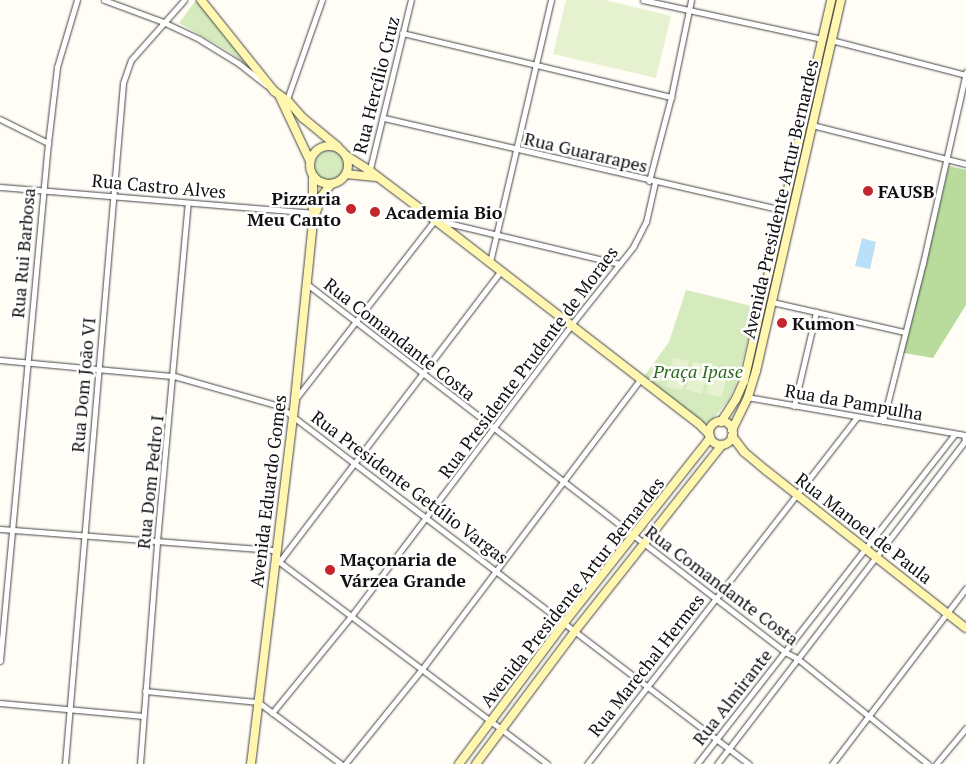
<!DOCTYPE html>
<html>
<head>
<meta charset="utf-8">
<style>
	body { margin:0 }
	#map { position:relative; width:966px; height:764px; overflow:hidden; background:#fffdf5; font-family:"PT Serif",serif }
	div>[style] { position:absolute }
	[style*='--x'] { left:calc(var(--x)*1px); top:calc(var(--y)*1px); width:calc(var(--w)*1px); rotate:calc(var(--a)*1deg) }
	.green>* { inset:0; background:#d5ebbd }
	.round { border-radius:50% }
	.forest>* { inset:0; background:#b9dc9c }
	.pitch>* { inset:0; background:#e6f2cf }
	.water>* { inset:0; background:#b9e0f7 }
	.roads { filter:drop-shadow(0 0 1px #444) drop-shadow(0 0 1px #444) }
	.street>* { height:5px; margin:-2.5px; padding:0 2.5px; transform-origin:2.5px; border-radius:2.5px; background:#fff }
	.secondary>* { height:8px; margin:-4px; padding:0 4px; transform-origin:4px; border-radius:4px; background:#fff6b0 }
	.secondary>.ring { margin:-4px; padding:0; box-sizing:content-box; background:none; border:8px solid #fff6b0; border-radius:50% }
	.dots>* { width:14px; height:14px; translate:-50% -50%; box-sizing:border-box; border:2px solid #fff; border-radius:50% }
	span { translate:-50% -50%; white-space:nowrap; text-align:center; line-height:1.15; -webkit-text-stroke:5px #fff; paint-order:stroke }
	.street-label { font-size:18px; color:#111 }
	.poi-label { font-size:18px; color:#111; font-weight:700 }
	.left { translate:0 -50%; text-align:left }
	.right { translate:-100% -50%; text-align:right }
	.park-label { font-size:18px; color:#2f6b1f; font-style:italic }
</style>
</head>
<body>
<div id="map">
	<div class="green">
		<i style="clip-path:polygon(196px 0,249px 67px,228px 51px,179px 23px)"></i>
		<i class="round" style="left:315px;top:150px;width:32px;height:32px"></i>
		<i style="clip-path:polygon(686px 290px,756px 307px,737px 382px,729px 400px,709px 423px,702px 425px,643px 378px,669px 342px)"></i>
	</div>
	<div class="forest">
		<i style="clip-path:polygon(949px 166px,966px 170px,966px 305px,933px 358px,904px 353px)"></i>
	</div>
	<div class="pitch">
		<i style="clip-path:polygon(566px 0,605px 0,671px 16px,656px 78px,553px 54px)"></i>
		<i style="clip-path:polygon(673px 358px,689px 361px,683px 390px,667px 387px)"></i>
		<i style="clip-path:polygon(693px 362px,709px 365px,702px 394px,686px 390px)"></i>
		<i style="clip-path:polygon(712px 365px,728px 369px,722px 397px,706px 394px)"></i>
	</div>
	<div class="water">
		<i style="clip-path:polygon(862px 238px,876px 242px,870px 269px,855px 266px)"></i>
	</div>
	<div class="roads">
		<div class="street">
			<i style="--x:104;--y:0;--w:63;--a:20.4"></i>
			<i style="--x:163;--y:22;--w:40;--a:25"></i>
			<i style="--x:199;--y:39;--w:46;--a:31.6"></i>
			<i style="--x:238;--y:63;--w:36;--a:38"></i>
			<i style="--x:643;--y:0;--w:183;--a:12.3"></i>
			<i style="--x:402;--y:33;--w:277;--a:13.4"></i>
			<i style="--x:831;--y:40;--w:139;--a:14.5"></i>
			<i style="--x:286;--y:102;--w:108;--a:-70.6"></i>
			<i style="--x:384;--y:118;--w:410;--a:13"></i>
			<i style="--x:0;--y:119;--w:54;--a:26.6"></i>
			<i style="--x:812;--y:125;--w:159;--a:14.2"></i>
			<i style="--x:369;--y:173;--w:178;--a:-76.4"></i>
			<i style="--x:649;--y:181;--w:87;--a:-75.3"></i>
			<i style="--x:671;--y:97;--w:99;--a:-78.3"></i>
			<i style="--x:0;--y:187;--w:317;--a:4.7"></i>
			<i style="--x:490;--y:262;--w:269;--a:-76.9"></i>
			<i style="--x:307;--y:284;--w:603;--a:37.59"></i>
			<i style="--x:785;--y:652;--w:15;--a:28"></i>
			<i style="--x:798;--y:659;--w:167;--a:38.9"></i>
			<i style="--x:772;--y:302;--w:135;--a:12.8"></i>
			<i style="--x:0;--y:360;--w:175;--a:5.3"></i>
			<i style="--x:174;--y:376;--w:109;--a:15.9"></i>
			<i style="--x:279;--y:406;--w:591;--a:37.3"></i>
			<i style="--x:297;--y:397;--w:224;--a:-52.1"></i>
			<i style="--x:435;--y:220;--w:190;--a:13.4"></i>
			<i style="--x:794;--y:406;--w:97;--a:-76.8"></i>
			<i style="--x:883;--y:421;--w:163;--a:-75.8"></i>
			<i style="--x:923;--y:263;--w:196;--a:-77.3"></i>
			<i style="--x:0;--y:529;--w:277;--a:4.4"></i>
			<i style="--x:278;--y:561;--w:337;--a:37"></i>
			<i style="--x:279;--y:562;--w:366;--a:-52.7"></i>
			<i style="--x:0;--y:661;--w:520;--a:-84.71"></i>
			<i style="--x:48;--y:143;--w:77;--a:-83.2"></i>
			<i style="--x:57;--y:67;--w:70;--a:-73.4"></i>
			<i style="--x:145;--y:691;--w:114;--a:5.6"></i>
			<i style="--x:258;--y:702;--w:104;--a:36.8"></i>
			<i style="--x:0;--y:703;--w:144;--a:5.2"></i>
			<i style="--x:272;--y:713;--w:127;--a:-50.8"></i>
			<i style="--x:352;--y:615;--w:363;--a:-52.9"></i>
			<i style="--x:571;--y:325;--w:100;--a:-51.5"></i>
			<i style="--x:633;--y:247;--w:28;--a:-63"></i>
			<i style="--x:646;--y:222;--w:41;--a:-77.3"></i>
			<i style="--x:65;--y:764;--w:683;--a:-85.13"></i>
			<i style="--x:123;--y:83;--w:24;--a:-71"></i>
			<i style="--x:131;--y:60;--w:80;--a:-48.5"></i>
			<i style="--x:140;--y:764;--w:224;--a:-85.6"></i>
			<i style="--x:157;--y:541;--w:339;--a:-84.8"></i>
			<i style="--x:345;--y:764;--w:122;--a:-51"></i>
			<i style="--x:422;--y:669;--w:364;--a:-53"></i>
			<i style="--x:587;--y:764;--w:440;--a:-52.1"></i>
			<i style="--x:697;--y:764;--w:419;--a:-52"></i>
			<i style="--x:717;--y:764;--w:407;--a:-52.5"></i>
			<i style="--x:965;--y:441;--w:6;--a:-99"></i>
			<i style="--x:964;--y:435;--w:5;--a:-169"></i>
			<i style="--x:959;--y:434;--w:214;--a:-170.1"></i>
			<i style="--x:832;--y:764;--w:221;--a:-52.7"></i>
			<i style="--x:936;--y:764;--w:47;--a:-50.2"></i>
		</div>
		<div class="secondary">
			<i style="--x:201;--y:0;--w:117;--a:51.3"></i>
			<i style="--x:274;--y:91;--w:17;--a:36"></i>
			<i style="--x:288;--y:101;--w:23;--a:49"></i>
			<i style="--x:303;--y:118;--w:45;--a:39.6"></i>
			<i style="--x:280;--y:97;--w:71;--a:64.9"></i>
			<i class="ring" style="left:310px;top:146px;width:30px;height:30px"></i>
			<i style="--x:347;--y:156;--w:27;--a:33"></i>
			<i style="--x:370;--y:171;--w:81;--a:37"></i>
			<i style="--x:435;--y:220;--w:332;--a:37.7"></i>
			<i style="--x:698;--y:423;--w:16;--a:45"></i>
			<i style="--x:346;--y:174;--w:30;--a:6"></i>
			<i style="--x:315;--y:215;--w:20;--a:-70"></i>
			<i style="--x:322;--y:196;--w:15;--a:-53"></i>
			<i class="ring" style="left:709px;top:421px;width:16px;height:16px"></i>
			<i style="--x:721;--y:422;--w:27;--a:-57"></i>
			<i style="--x:736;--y:399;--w:20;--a:-66"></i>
			<i style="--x:744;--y:381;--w:391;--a:-77.1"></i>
			<i style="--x:732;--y:430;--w:37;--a:-64"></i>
			<i style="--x:748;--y:397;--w:27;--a:-73"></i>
			<i style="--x:756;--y:371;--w:381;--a:-77.1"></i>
			<i style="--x:732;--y:436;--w:20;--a:53"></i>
			<i style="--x:744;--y:452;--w:30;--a:40"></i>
			<i style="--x:767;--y:471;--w:253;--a:38.3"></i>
			<i style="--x:251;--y:764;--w:368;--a:-83.1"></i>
			<i style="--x:295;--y:399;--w:179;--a:-84.2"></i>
			<i style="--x:313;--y:221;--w:45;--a:-90"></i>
			<i style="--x:459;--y:764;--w:176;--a:-53.3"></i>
			<i style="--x:564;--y:623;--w:236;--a:-51.7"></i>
			<i style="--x:476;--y:764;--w:166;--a:-53.3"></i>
			<i style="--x:575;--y:631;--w:237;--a:-51.7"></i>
		</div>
	</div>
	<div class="dots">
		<i style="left:868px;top:191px;background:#c4262e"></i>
		<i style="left:351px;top:209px;background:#c4262e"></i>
		<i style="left:375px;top:212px;background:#c4262e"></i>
		<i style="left:782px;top:323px;background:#c4262e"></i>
		<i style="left:330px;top:570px;background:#c4262e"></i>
	</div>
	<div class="street-label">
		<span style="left:376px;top:85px;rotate:-76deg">Rua Hercílio Cruz</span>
		<span style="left:586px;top:152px;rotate:13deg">Rua Guararapes</span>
		<span style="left:159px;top:186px;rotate:5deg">Rua Castro Alves</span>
		<span style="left:780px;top:199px;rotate:-77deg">Avenida Presidente Artur Bernardes</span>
		<span style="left:23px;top:253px;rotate:-85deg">Rua Rui Barbosa</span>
		<span style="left:400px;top:339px;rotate:38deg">Rua Comandante Costa</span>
		<span style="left:528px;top:362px;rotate:-53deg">Rua Presidente Prudente de Moraes</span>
		<span style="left:83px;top:385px;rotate:-85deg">Rua Dom João VI</span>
		<span style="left:854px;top:402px;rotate:10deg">Rua da Pampulha</span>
		<span style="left:150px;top:482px;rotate:-84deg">Rua Dom Pedro I</span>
		<span style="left:410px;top:487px;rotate:37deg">Rua Presidente Getúlio Vargas</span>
		<span style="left:268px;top:491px;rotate:-83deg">Avenida Eduardo Gomes</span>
		<span style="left:864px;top:528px;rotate:38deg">Rua Manoel de Paula</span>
		<span style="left:722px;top:585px;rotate:37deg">Rua Comandante Costa</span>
		<span style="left:572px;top:592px;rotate:-52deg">Avenida Presidente Artur Bernardes</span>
		<span style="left:646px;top:665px;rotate:-52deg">Rua Marechal Hermes</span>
		<span style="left:732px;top:697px;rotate:-52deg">Rua Almirante</span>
	</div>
	<div class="poi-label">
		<span class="left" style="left:878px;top:191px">FAUSB</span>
		<span class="right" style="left:341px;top:209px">Pizzaria<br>Meu Canto</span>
		<span class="left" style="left:385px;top:212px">Academia Bio</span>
		<span class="left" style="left:792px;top:323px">Kumon</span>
		<span class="left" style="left:340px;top:570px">Maçonaria de<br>Várzea Grande</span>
	</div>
	<div class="park-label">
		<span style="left:698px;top:371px">Praça Ipase</span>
	</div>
</div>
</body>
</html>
